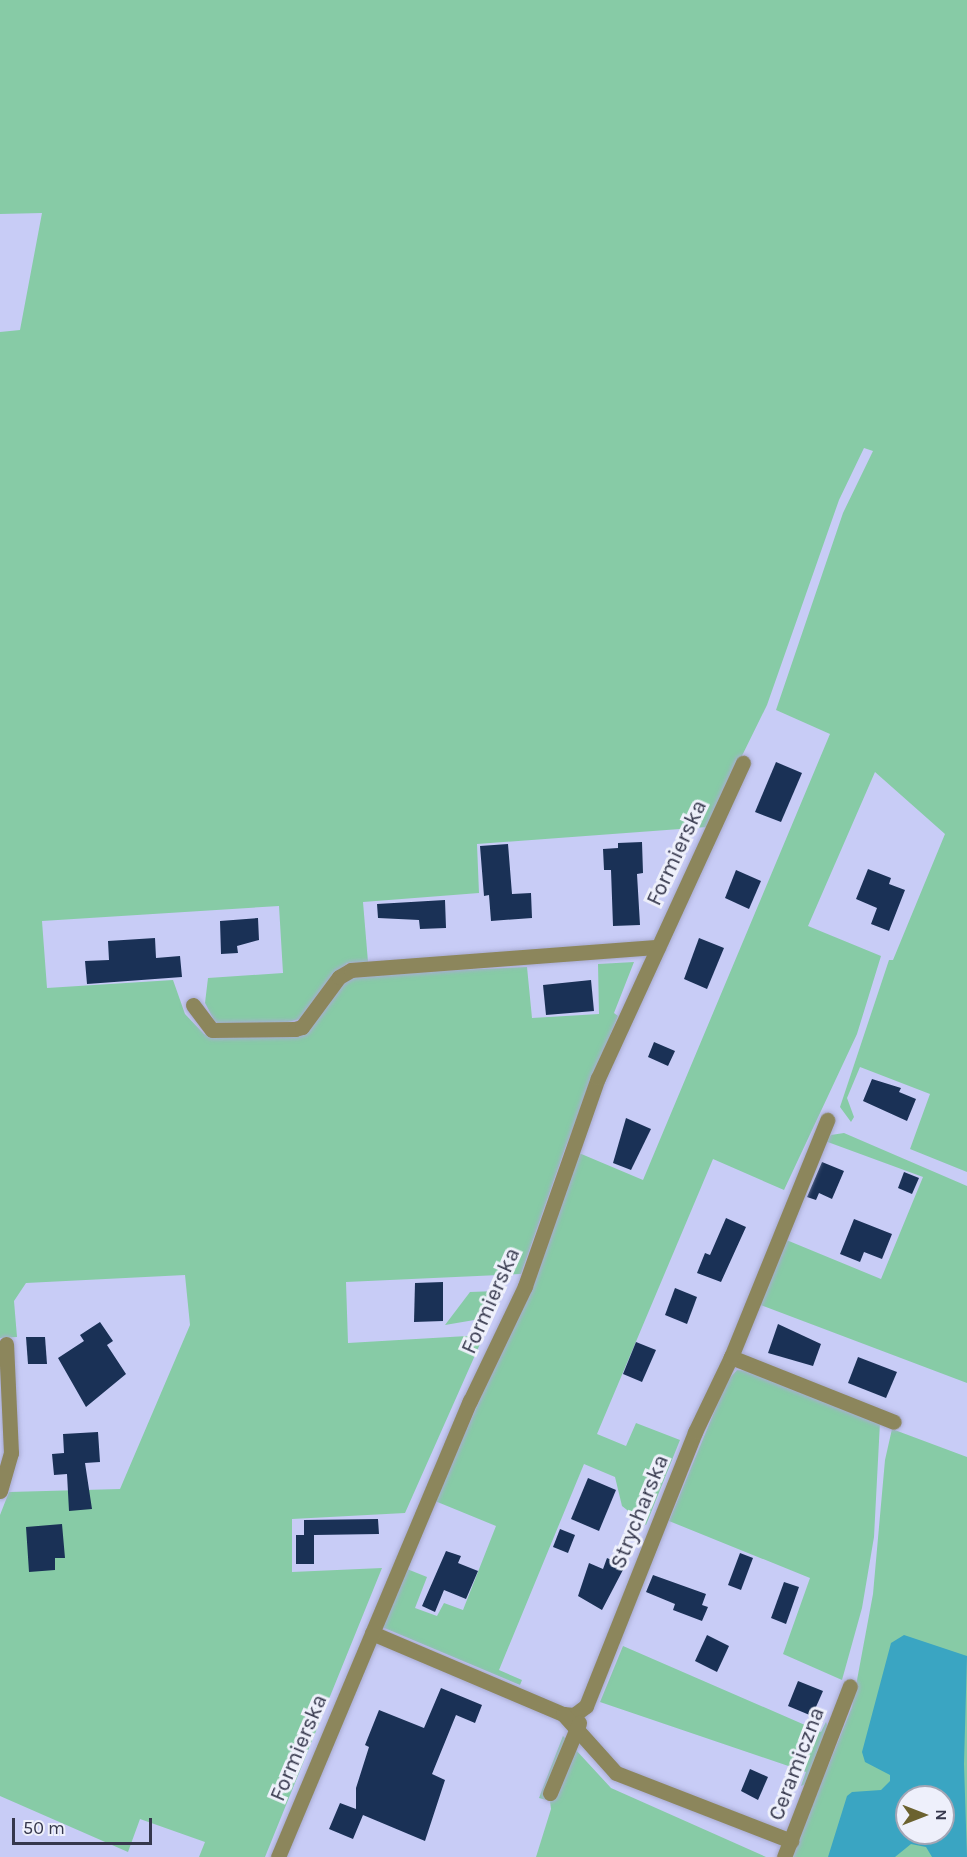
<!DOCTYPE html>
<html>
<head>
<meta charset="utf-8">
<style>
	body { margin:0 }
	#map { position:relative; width:967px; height:1857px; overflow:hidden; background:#c8ccf6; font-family:Karla,sans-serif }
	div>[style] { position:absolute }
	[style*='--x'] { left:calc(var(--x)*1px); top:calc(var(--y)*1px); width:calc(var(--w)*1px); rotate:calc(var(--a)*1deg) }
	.green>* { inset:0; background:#87cba6 }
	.water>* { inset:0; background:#3aa5c2 }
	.building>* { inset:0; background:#1a3156 }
	.roads { filter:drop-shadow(0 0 2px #a8abd1) drop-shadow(0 0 2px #a8abd1) }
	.minor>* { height:15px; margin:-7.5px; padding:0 7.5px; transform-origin:7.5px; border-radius:7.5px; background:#8c865c }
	span { translate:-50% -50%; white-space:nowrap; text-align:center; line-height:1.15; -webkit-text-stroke:6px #eef0fb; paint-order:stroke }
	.street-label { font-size:22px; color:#35374c }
	.north { position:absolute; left:895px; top:1785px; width:60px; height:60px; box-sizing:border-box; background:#eef0fb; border:2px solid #a4a6b5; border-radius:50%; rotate:90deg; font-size:16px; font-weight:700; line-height:24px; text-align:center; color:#35374c }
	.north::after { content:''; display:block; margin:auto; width:21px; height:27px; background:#6b622f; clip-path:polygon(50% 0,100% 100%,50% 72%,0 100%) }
	.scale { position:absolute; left:12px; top:1818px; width:140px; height:27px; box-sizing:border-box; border:3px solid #35374c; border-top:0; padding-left:8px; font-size:18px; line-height:21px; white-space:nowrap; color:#35374c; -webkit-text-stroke:4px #eef0fb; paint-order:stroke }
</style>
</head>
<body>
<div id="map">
	<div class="green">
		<i style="clip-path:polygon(0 0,967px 0,967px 1172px,910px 1149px,930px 1094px,860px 1067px,847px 1098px,854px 1117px,851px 1122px,840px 1107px,889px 960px,893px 960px,945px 834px,875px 772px,808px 926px,881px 956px,857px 1034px,784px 1190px,713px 1159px,597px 1434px,626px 1446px,636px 1423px,680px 1440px,646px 1525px,622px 1506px,615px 1477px,584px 1464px,499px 1670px,522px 1680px,520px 1685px,382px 1627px,407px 1569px,427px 1577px,415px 1608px,437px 1616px,444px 1603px,463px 1610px,496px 1526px,435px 1501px,535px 1275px,579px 1153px,643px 1180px,830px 734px,776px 710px,843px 513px,873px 451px,864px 448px,839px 500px,767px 705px,707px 827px,477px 844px,479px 893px,363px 902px,368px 962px,347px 963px,300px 1019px,288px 1022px,223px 1026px,215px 1022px,205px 1003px,208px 978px,283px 973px,279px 906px,42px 921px,47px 988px,173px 980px,185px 1014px,204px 1034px,214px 1038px,295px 1035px,342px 982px,359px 974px,527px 967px,532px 1018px,599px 1014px,598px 964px,634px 962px,614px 1013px,618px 1016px,566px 1146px,521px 1274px,346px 1282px,348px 1343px,484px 1335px,405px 1513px,292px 1519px,292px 1572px,382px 1568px,265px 1857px,199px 1857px,205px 1842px,140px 1819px,128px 1852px,0 1796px,0 1515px,9px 1492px,120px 1489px,190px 1325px,185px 1275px,26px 1283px,14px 1301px,17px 1337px,0 1338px,0 332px,20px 330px,42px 213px,0 214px)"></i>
		<i style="clip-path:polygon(844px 1133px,967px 1186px,967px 1383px,758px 1304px,784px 1239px,881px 1279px,923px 1177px,825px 1141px,831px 1135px)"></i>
		<i style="clip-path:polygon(497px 1291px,486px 1318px,445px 1325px,470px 1292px)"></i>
		<i style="clip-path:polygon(737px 1370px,751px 1371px,880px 1422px,874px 1537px,862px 1608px,842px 1680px,783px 1654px,810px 1578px,669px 1521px,727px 1381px)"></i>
		<i style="clip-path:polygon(evenodd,892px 1429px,967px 1457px,967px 1857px,791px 1857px,852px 1707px,873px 1594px,885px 1460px,892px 1429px,907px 1797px,943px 1797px,943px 1833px,907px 1833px,907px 1797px)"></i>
		<i style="clip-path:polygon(623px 1646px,821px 1732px,826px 1722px,828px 1727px,808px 1783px,801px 1786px,806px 1772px,600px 1702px)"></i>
		<i style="clip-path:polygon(563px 1736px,611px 1788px,766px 1857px,536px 1857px,551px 1809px,550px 1801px,539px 1798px)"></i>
	</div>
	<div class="water">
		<i style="clip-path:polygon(evenodd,904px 1635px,967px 1656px,964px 1764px,967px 1857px,932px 1857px,926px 1847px,911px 1844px,895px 1857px,828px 1857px,847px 1796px,852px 1792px,881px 1790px,890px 1781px,890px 1775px,865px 1762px,862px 1752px,891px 1643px,904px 1635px,907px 1797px,943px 1797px,943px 1833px,907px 1833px,907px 1797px)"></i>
	</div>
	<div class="building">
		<i style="clip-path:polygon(776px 762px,802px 773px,781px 822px,755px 812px)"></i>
		<i style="clip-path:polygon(642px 842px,643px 873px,637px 874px,640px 925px,613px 926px,611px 870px,604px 870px,603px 849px,618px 848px,618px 843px)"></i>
		<i style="clip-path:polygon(508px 844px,512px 894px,531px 893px,532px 918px,491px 921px,489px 895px,484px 896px,480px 846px)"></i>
		<i style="clip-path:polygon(868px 869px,891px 878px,889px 884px,905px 890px,889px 931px,871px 924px,877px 908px,856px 899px)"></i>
		<i style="clip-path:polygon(736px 870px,761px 881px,749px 909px,725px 898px)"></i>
		<i style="clip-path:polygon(445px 900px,446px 928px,420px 929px,419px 920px,378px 918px,377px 904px)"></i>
		<i style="clip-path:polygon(258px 918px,259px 940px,237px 946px,238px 953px,221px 954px,220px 921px)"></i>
		<i style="clip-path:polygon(155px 938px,156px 958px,180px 956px,182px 977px,87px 984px,85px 961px,109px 960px,108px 941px)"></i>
		<i style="clip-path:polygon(699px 938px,724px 948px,707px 989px,684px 979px)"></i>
		<i style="clip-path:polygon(591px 980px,594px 1011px,546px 1015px,543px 985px)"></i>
		<i style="clip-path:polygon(654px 1042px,675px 1051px,668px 1066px,648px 1057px)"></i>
		<i style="clip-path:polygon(872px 1079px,901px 1088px,899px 1092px,916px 1099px,907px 1121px,863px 1101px)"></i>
		<i style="clip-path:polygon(626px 1118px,651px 1129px,631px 1170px,613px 1163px)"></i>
		<i style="clip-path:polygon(822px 1162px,844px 1171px,832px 1199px,819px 1193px,816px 1200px,807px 1197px)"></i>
		<i style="clip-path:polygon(904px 1172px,919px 1178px,912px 1194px,898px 1188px)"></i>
		<i style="clip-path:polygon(726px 1218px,746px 1227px,721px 1282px,697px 1273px,705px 1253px,710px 1255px)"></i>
		<i style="clip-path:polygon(854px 1219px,892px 1234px,882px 1259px,864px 1252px,860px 1262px,840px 1254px)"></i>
		<i style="clip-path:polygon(443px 1282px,443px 1321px,414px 1322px,415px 1283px)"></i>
		<i style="clip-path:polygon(675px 1288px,697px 1297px,687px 1324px,665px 1315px)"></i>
		<i style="clip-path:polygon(100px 1322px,113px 1341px,107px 1345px,126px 1374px,86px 1407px,58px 1358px,84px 1341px,80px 1335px)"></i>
		<i style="clip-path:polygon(778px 1324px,821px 1344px,813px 1366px,768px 1353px)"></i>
		<i style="clip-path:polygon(26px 1337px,45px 1337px,47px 1364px,28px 1364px)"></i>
		<i style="clip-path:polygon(636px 1342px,656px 1350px,642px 1382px,623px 1374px)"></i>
		<i style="clip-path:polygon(858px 1357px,897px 1372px,886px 1398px,848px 1383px)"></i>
		<i style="clip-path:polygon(98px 1432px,100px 1462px,85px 1463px,92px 1509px,69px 1511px,67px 1474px,54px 1475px,52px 1454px,64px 1453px,63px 1434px)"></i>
		<i style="clip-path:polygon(588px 1478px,616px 1490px,599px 1531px,571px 1519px)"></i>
		<i style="clip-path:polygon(378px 1519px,379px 1534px,314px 1535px,314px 1564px,296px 1564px,296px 1535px,304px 1535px,304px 1520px)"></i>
		<i style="clip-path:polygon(62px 1524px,65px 1558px,55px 1558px,55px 1570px,29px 1572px,26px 1527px)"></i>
		<i style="clip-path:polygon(560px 1529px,575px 1535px,568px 1553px,553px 1547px)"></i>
		<i style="clip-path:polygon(446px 1551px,461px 1556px,458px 1563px,478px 1571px,466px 1599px,444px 1590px,435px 1612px,422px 1606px)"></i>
		<i style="clip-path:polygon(740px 1553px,753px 1558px,741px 1590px,728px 1585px)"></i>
		<i style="clip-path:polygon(607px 1558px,625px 1566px,602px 1610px,578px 1596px,589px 1563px,603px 1569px)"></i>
		<i style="clip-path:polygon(653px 1575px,706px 1594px,702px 1605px,708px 1607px,702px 1621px,673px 1610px,675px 1604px,646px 1592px)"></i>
		<i style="clip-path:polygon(784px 1582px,799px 1587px,786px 1624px,771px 1618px)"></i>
		<i style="clip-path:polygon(707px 1635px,729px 1646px,717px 1672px,695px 1661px)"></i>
		<i style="clip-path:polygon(798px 1681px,823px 1691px,812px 1716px,788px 1706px)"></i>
		<i style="clip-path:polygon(441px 1688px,482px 1705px,475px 1723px,456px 1715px,432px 1774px,445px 1780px,425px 1841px,363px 1815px,353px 1839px,329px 1829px,340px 1803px,356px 1809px,356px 1788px,369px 1747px,365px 1745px,379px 1710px,424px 1728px)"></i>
		<i style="clip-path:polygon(750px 1769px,768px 1777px,758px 1800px,741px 1791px)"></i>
	</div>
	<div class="roads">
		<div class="minor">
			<i style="--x:193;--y:1005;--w:31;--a:53"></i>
			<i style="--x:212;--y:1030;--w:83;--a:-0.7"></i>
			<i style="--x:295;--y:1029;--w:7;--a:-16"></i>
			<i style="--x:302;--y:1027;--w:62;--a:-53.5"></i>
			<i style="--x:339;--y:977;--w:14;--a:-30"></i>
			<i style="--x:351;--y:970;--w:308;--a:-4.3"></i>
			<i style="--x:731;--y:1357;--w:175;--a:21.7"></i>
			<i style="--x:0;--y:1491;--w:40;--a:-74"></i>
			<i style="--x:11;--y:1453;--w:109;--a:-92.6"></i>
			<i style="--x:372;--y:1633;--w:207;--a:23"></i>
			<i style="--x:563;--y:1714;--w:11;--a:5"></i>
			<i style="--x:574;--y:1715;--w:15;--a:-37"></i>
			<i style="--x:586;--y:1706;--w:295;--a:-68.3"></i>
			<i style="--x:695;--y:1432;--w:83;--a:-64.4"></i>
			<i style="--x:731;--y:1357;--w:256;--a:-67.9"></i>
			<i style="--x:563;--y:1714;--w:79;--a:48.1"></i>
			<i style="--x:616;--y:1773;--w:188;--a:21.2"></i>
			<i style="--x:550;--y:1793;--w:76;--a:-67.5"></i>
			<i style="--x:278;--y:1857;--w:495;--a:-67.2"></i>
			<i style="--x:470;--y:1401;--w:127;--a:-64.4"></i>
			<i style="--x:525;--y:1286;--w:220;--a:-70.7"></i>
			<i style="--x:598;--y:1078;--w:347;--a:-65.3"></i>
			<i style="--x:784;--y:1857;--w:183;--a:-68.9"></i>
		</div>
	</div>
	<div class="street-label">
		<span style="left:677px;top:853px;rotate:-65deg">Formierska</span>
		<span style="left:491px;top:1301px;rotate:-66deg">Formierska</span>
		<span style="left:640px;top:1512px;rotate:-68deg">Strycharska</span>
		<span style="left:299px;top:1748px;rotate:-67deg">Formierska</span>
		<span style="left:797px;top:1764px;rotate:-69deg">Ceramiczna</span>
	</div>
	<div class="north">N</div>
	<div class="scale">50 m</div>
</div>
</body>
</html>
